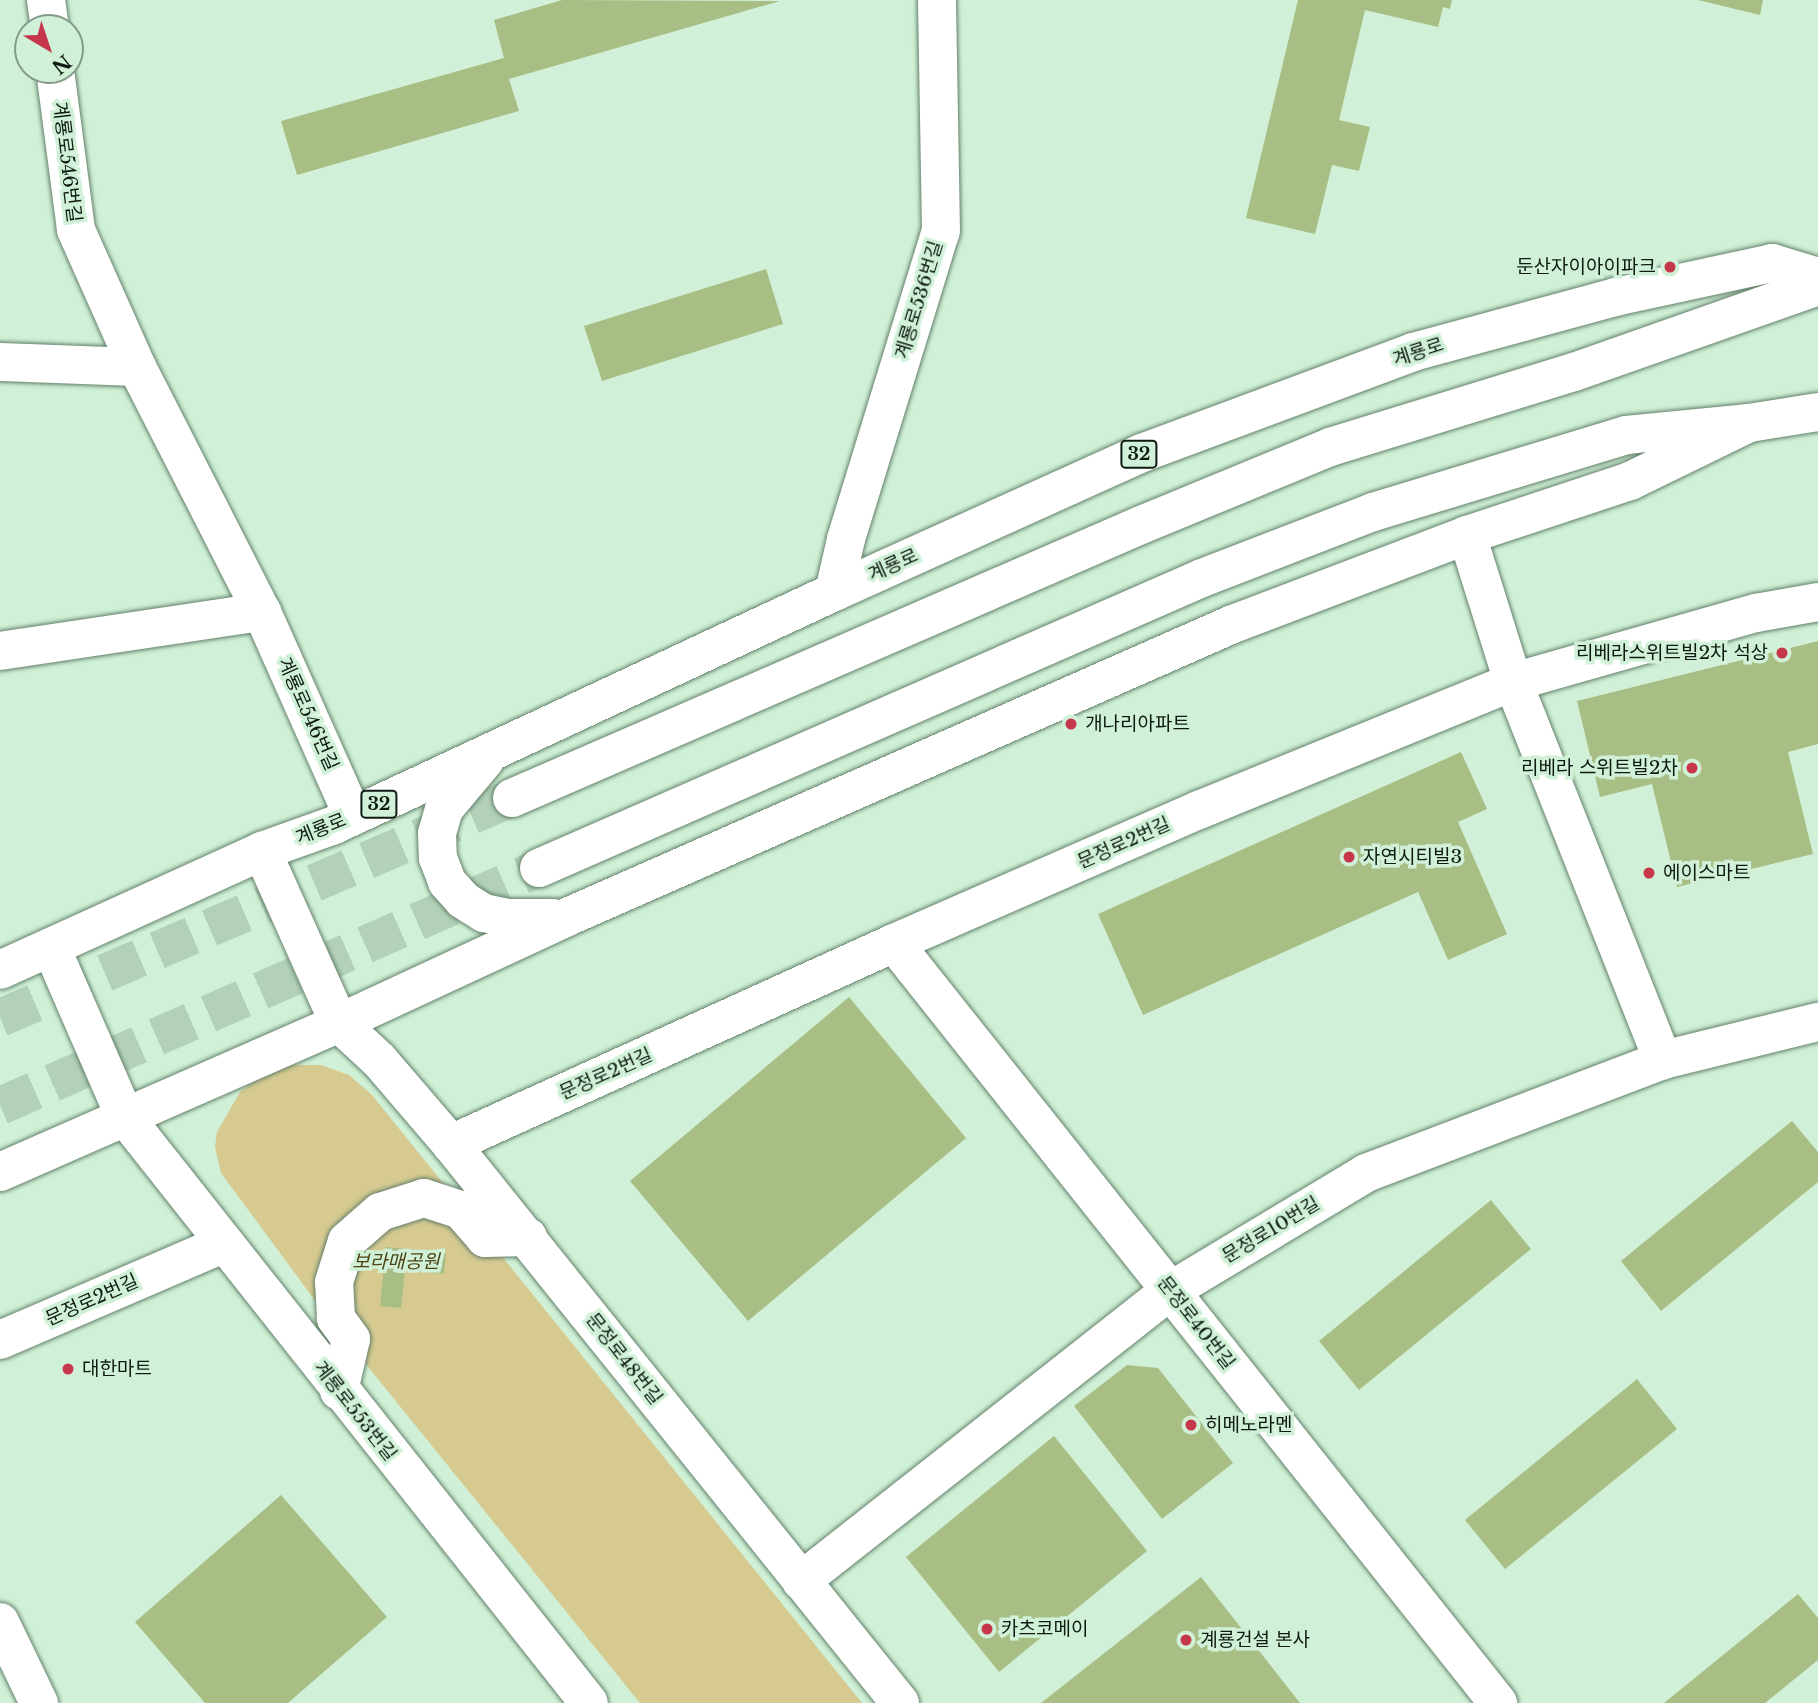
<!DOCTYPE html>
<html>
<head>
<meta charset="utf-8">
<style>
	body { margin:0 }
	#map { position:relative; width:1818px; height:1703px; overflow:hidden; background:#d0f1d7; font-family:"Libre Baskerville","Noto Sans KR",serif }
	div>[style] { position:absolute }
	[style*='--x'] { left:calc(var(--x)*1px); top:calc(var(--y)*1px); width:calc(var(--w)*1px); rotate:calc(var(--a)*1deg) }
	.green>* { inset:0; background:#d6ca91 }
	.building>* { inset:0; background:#a9be85 }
	.primary-tunnel>* { height:38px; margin-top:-19px; transform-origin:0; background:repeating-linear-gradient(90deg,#b3d1b9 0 38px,transparent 0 57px) }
	.roads { filter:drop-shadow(0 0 2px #64816a) drop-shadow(0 0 2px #64816a) }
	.street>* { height:38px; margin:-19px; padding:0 19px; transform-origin:19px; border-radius:19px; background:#fff }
	.secondary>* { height:38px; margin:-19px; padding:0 19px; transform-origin:19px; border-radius:19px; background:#fff }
	.primary>* { height:38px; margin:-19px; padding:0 19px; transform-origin:19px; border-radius:19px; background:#fff }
	.dots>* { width:19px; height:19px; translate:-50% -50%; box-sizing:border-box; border:4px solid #d0f1d7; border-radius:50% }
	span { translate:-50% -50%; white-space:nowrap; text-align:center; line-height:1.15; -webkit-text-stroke:7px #d0f1d7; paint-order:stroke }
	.shield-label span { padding:2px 5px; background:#d0f1d7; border:2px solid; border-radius:5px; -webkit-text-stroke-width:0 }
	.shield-label { font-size:18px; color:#0f1b12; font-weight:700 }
	.street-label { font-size:19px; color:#0f1b12 }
	.poi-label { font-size:19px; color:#0f1b12 }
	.right { translate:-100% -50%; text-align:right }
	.left { translate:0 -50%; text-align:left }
	.park-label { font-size:19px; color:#4d4415; font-style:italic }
	.north { position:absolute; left:14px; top:14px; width:70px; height:70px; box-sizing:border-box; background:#d0f1d7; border:2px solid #839b88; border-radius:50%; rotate:141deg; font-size:19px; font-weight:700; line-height:28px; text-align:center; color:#0f1b12 }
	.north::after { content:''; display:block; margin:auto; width:24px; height:32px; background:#c7374b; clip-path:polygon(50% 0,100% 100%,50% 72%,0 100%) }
</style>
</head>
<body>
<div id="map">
	<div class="green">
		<i style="clip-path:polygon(292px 1065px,321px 1065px,349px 1075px,372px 1095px,862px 1703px,640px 1703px,322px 1310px,221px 1173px,215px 1147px,217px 1132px,240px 1092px,263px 1074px)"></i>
	</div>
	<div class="building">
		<i style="clip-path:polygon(562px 0,780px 1px,509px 79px,519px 111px,297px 175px,281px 121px,504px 58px,494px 20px)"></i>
		<i style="clip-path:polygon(1298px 0,1452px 0,1450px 9px,1443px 7px,1438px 27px,1365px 10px,1339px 120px,1370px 127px,1359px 171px,1332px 165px,1315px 234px,1246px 218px)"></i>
		<i style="clip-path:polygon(1698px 0,1763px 0,1760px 15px)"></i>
		<i style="clip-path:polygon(766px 269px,783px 324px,602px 381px,584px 326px)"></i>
		<i style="clip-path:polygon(1818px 641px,1818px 744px,1788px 752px,1813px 854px,1677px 887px,1652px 784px,1600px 797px,1577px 701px)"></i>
		<i style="clip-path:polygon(1461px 752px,1487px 809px,1458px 822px,1507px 934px,1448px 960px,1418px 892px,1143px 1015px,1098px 914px)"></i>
		<i style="clip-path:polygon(849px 997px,966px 1138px,748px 1321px,630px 1181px)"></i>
		<i style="clip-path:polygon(1792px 1121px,1818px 1152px,1818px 1182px,1661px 1311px,1621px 1261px)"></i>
		<i style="clip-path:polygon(1491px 1200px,1531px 1249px,1359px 1390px,1319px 1341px)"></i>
		<i style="clip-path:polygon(386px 1247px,446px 1253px,444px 1274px,405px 1270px,401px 1308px,380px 1306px)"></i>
		<i style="clip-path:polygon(1127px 1365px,1158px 1368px,1233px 1463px,1162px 1519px,1074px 1406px)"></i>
		<i style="clip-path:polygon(1637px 1379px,1677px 1429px,1505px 1569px,1465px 1520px)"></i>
		<i style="clip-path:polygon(1054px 1436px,1147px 1551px,999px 1672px,906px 1557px)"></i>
		<i style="clip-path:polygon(281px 1495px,387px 1617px,288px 1703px,205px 1703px,135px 1622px)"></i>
		<i style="clip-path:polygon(1201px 1577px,1300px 1703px,1041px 1703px)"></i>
		<i style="clip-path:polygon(1798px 1594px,1818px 1618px,1818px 1660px,1765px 1703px,1664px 1703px)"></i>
	</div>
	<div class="primary-tunnel">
		<i style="--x:0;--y:1018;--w:557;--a:-23.25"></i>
		<i style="--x:0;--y:1106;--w:589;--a:-23.82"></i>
	</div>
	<div class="roads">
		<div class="street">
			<i style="--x:46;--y:0;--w:28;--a:82"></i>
			<i style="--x:55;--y:70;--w:161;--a:82.5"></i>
			<i style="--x:76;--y:230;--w:150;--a:66"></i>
			<i style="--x:137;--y:367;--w:275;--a:63"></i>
			<i style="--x:262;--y:612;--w:223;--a:66"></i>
			<i style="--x:0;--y:362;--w:137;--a:2.1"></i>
			<i style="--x:1467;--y:535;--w:154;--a:72.6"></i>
			<i style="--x:1513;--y:682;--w:407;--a:68.4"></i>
			<i style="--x:834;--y:592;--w:54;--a:-77.2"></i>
			<i style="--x:846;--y:539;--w:322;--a:-72.9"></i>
			<i style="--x:941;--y:231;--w:231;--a:-91"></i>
			<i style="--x:0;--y:651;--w:265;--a:-8.5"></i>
			<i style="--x:894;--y:943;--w:971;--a:51.52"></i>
			<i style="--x:451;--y:1144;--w:486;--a:-24.4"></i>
			<i style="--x:894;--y:943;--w:333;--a:-23.6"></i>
			<i style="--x:1199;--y:810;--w:339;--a:-22.2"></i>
			<i style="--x:1513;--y:682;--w:253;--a:-15.9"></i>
			<i style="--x:1756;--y:613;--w:63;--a:-10.1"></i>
			<i style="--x:0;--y:1340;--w:243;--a:-23.3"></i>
			<i style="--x:801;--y:1581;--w:469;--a:-38.2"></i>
			<i style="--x:1170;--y:1291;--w:229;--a:-31"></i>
			<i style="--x:1366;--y:1173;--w:318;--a:-20.8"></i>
			<i style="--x:1663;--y:1060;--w:160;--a:-13.8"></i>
			<i style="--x:0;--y:1622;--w:90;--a:64.3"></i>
		</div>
		<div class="secondary">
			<i style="--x:339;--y:1023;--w:54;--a:42.8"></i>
			<i style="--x:379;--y:1060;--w:111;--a:49.4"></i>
			<i style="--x:451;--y:1144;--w:717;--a:51.23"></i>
			<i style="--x:125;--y:1117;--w:747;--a:51.63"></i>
			<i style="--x:339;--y:1391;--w:53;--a:-77"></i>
			<i style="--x:351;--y:1339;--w:26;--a:-126"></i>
			<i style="--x:336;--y:1318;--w:36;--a:-93"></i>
			<i style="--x:334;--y:1282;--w:43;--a:-72.4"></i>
			<i style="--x:347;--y:1241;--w:44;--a:-41.3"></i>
			<i style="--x:380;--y:1212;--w:46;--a:-17.7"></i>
			<i style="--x:424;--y:1198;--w:39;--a:18"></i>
			<i style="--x:461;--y:1210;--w:37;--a:49"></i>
			<i style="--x:485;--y:1238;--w:43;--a:-1.3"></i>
		</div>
		<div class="primary">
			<i style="--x:485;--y:760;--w:64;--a:129.9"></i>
			<i style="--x:444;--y:809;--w:25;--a:106"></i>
			<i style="--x:437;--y:833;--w:25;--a:88"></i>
			<i style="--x:438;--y:858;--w:26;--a:69"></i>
			<i style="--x:447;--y:882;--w:24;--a:48"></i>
			<i style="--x:463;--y:900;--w:25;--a:32"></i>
			<i style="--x:484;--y:913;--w:25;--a:12"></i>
			<i style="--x:508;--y:918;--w:45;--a:0"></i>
			<i style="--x:512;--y:798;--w:686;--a:-23.46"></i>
			<i style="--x:1141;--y:525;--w:204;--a:-22.4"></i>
			<i style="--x:1330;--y:447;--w:255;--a:-17.1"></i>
			<i style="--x:1574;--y:372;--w:259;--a:-19.4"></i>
			<i style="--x:262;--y:851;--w:188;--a:65.9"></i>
			<i style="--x:539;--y:868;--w:724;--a:-23.62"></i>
			<i style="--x:1202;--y:578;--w:183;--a:-21.1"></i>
			<i style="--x:1373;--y:512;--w:264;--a:-16.9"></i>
			<i style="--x:1626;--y:435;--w:124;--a:-5.6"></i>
			<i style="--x:1749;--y:423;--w:70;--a:-9.1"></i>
			<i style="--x:51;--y:947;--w:185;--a:66.5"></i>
			<i style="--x:0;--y:970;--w:288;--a:-24.4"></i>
			<i style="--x:262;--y:851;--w:74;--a:-19.7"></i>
			<i style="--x:332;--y:826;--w:554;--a:-24.99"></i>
			<i style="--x:834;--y:592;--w:338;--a:-24.3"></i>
			<i style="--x:1142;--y:453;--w:289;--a:-20.4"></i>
			<i style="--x:1413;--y:352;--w:209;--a:-15.2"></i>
			<i style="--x:1615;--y:297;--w:161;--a:-12.2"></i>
			<i style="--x:1772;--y:263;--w:48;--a:16.9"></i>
			<i style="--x:0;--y:1172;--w:370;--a:-23.7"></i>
			<i style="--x:339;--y:1023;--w:249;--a:-24.9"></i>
			<i style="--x:565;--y:918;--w:730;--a:-23.76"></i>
			<i style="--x:1233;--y:624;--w:250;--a:-20.8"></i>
			<i style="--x:1467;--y:535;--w:172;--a:-18.3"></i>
			<i style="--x:1630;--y:481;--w:132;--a:-26"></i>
		</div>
	</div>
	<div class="dots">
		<i style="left:1670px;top:267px;background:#c7374b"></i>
		<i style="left:1782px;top:653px;background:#c7374b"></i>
		<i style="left:1071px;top:724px;background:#c7374b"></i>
		<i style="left:1692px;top:768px;background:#c7374b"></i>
		<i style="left:1349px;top:857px;background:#c7374b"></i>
		<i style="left:1649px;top:873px;background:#c7374b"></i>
		<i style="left:68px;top:1369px;background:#c7374b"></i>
		<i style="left:1191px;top:1425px;background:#c7374b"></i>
		<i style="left:987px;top:1629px;background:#c7374b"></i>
		<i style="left:1186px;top:1640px;background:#c7374b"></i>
	</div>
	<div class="shield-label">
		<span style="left:1139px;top:454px">32</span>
		<span style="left:379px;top:804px">32</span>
	</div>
	<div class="street-label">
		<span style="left:67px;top:162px;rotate:83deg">계룡로546번길</span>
		<span style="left:919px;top:300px;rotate:-73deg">계룡로536번길</span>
		<span style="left:1418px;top:352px;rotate:-18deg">계룡로</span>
		<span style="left:893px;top:565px;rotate:-24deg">계룡로</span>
		<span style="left:308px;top:714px;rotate:66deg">계룡로546번길</span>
		<span style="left:321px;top:829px;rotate:-22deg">계룡로</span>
		<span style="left:1124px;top:843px;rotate:-24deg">문정로2번길</span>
		<span style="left:606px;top:1074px;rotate:-24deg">문정로2번길</span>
		<span style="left:1271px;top:1230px;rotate:-31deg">문정로10번길</span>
		<span style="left:92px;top:1300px;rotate:-24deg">문정로2번길</span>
		<span style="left:1196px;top:1323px;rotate:52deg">문정로40번길</span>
		<span style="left:624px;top:1359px;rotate:52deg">문정로48번길</span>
		<span style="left:355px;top:1411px;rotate:52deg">계룡로553번길</span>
	</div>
	<div class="poi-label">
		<span class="right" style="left:1656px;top:267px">둔산자이아이파크</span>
		<span class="right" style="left:1768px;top:653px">리베라스위트빌2차 석상</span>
		<span class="left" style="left:1085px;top:724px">개나리아파트</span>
		<span class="right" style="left:1678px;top:768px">리베라 스위트빌2차</span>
		<span class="left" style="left:1363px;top:857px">자연시티빌3</span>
		<span class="left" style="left:1663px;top:873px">에이스마트</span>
		<span class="left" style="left:82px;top:1369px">대한마트</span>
		<span class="left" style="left:1205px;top:1425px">히메노라멘</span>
		<span class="left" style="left:1001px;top:1629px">카츠코메이</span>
		<span class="left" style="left:1200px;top:1640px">계룡건설 본사</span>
	</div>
	<div class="park-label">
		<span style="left:396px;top:1262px">보라매공원</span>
	</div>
	<div class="north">N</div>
</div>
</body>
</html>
